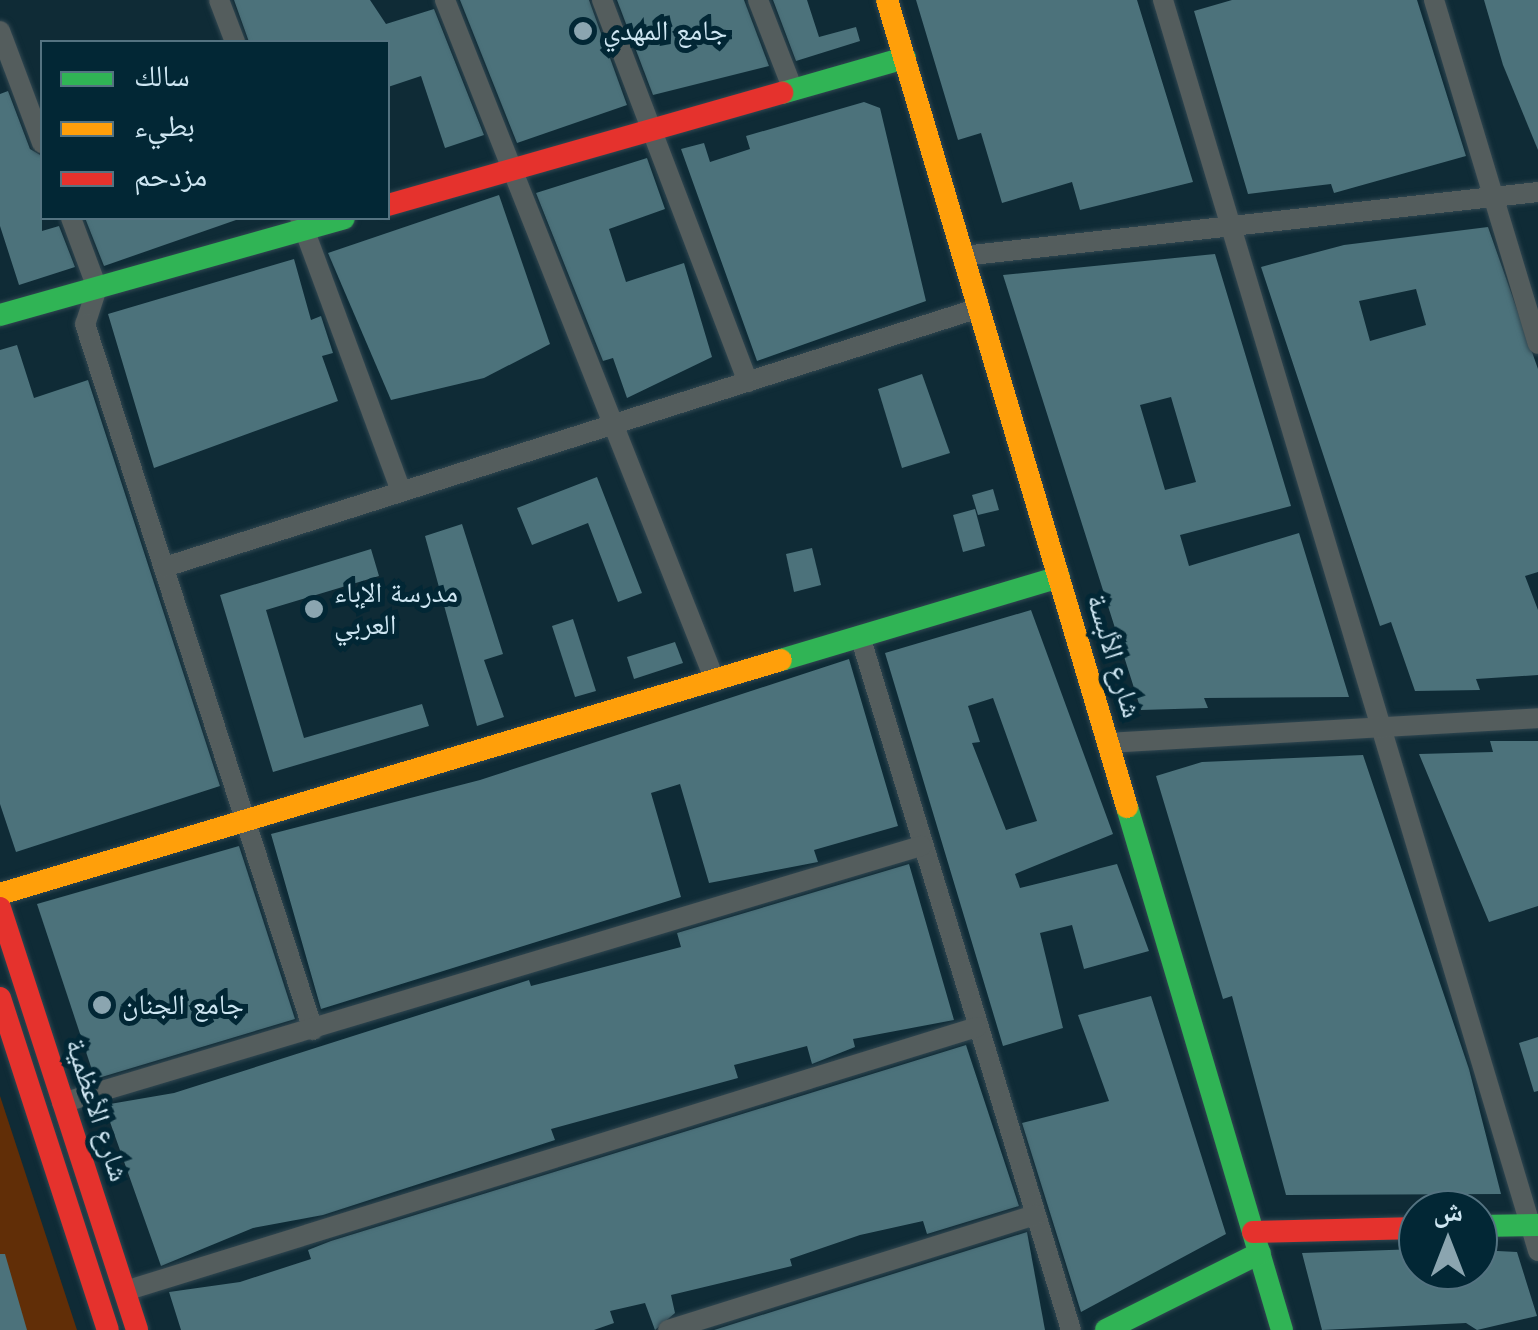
<!DOCTYPE html>
<html>
<head>
<meta charset="utf-8">
<style>
	body { margin:0 }
	#map { position:relative; width:1538px; height:1330px; overflow:hidden; background:#0f2b36; font-family:Arial,"Noto Naskh Arabic",sans-serif }
	div>[style] { position:absolute }
	[style*='--x'] { left:calc(var(--x)*1px); top:calc(var(--y)*1px); width:calc(var(--w)*1px); rotate:calc(var(--a)*1deg) }
	.green>* { inset:0; background:#612e07 }
	.building>* { inset:0; background:#4c727b }
	.roads { filter:drop-shadow(0 0 2px #314751) drop-shadow(0 0 2px #314751) }
	.street>* { height:20px; margin:-10px; padding:0 10px; transform-origin:10px; border-radius:10px; background:#545d5d }
	.fast>* { height:22px; margin:-11px; padding:0 11px; transform-origin:11px; border-radius:11px; background:#30b455 }
	.slow>* { height:22px; margin:-11px; padding:0 11px; transform-origin:11px; border-radius:11px; background:#ff9f0a }
	.jam>* { height:22px; margin:-11px; padding:0 11px; transform-origin:11px; border-radius:11px; background:#e5322d }
	.dots>* { width:28px; height:28px; translate:-50% -50%; box-sizing:border-box; border:5px solid #022735; border-radius:50% }
	span { translate:-50% -50%; white-space:nowrap; text-align:center; line-height:1.15; -webkit-text-stroke:10px #022735; paint-order:stroke }
	.poi-label { font-size:28px; color:#cee6f2 }
	.left { translate:0 -50%; text-align:left }
	.street-label { font-size:28px; color:#cee6f2 }
	.legend { position:absolute; left:40px; top:40px; width:350px; height:180px; box-sizing:border-box; background:#022735; border:2px solid #547381; margin:0; padding:12px 18px; list-style:none; font-size:30px; color:#cee6f2 }
	.legend li { display:flex; align-items:center; gap:20px; height:50px }
	.legend b { width:50px; border:2px solid #547381 }
	.north { position:absolute; left:1398px; top:1190px; width:100px; height:100px; box-sizing:border-box; background:#022735; border:2px solid #547381; border-radius:50%; rotate:0deg; font-size:28px; font-weight:700; line-height:40px; text-align:center; color:#cee6f2 }
	.north::after { content:''; display:block; margin:auto; width:35px; height:45px; background:#8ba5b0; clip-path:polygon(50% 0,100% 100%,50% 72%,0 100%) }
</style>
</head>
<body>
<div id="map">
	<div class="green">
		<i style="clip-path:polygon(0 1096px,77px 1330px,0 1330px)"></i>
	</div>
	<div class="building">
		<i style="clip-path:polygon(234px 0,370px 0,386px 24px,434px 9px,484px 135px,445px 148px,421px 76px,388px 87px,388px 42px,249px 42px)"></i>
		<i style="clip-path:polygon(460px 0,589px 0,627px 105px,517px 143px)"></i>
		<i style="clip-path:polygon(617px 0,744px 0,769px 66px,653px 95px)"></i>
		<i style="clip-path:polygon(773px 0,807px 0,819px 37px,856px 27px,860px 41px,796px 61px)"></i>
		<i style="clip-path:polygon(916px 0,1137px 0,1193px 182px,1080px 210px,1072px 182px,1002px 203px,981px 133px,958px 140px)"></i>
		<i style="clip-path:polygon(1232px 0,1417px 0,1466px 156px,1334px 193px,1331px 184px,1248px 194px,1194px 11px)"></i>
		<i style="clip-path:polygon(1484px 0,1538px 0,1538px 150px,1503px 65px)"></i>
		<i style="clip-path:polygon(8px 91px,30px 149px,42px 156px,42px 231px,59px 226px,75px 267px,19px 285px,0 226px,0 94px)"></i>
		<i style="clip-path:polygon(864px 102px,880px 108px,926px 301px,757px 361px,681px 149px,704px 143px,710px 162px,750px 149px,746px 136px)"></i>
		<i style="clip-path:polygon(647px 158px,665px 209px,609px 229px,626px 282px,684px 263px,712px 357px,627px 398px,613px 358px,603px 361px,536px 193px)"></i>
		<i style="clip-path:polygon(499px 195px,550px 344px,484px 378px,391px 400px,328px 253px)"></i>
		<i style="clip-path:polygon(85px 218px,236px 218px,236px 220px,104px 266px)"></i>
		<i style="clip-path:polygon(evenodd,1488px 227px,1538px 369px,1538px 572px,1525px 576px,1538px 610px,1538px 675px,1476px 679px,1480px 690px,1415px 691px,1391px 622px,1380px 626px,1261px 267px,1344px 245px,1488px 227px,1416px 289px,1426px 325px,1370px 341px,1359px 301px,1416px 289px)"></i>
		<i style="clip-path:polygon(evenodd,1215px 254px,1291px 506px,1180px 535px,1189px 566px,1299px 533px,1349px 697px,1204px 698px,1208px 708px,1141px 710px,1003px 275px,1215px 254px,1171px 397px,1196px 482px,1165px 490px,1140px 405px,1171px 397px)"></i>
		<i style="clip-path:polygon(294px 259px,311px 320px,321px 316px,333px 353px,322px 356px,338px 401px,154px 468px,108px 314px)"></i>
		<i style="clip-path:polygon(17px 345px,34px 398px,88px 380px,220px 786px,16px 852px,0 804px,0 350px)"></i>
		<i style="clip-path:polygon(922px 374px,950px 453px,902px 468px,878px 389px)"></i>
		<i style="clip-path:polygon(597px 477px,642px 593px,618px 602px,588px 523px,532px 545px,517px 508px)"></i>
		<i style="clip-path:polygon(993px 489px,999px 510px,978px 515px,972px 495px)"></i>
		<i style="clip-path:polygon(975px 509px,985px 546px,963px 552px,953px 515px)"></i>
		<i style="clip-path:polygon(462px 524px,503px 654px,484px 660px,504px 717px,477px 726px,425px 536px)"></i>
		<i style="clip-path:polygon(812px 548px,821px 585px,794px 592px,786px 554px)"></i>
		<i style="clip-path:polygon(371px 549px,379px 576px,266px 610px,304px 738px,422px 704px,429px 726px,273px 772px,220px 595px)"></i>
		<i style="clip-path:polygon(evenodd,1031px 610px,1113px 834px,1015px 874px,1020px 888px,1117px 864px,1149px 951px,1084px 969px,1072px 925px,1040px 933px,1063px 1028px,1003px 1046px,885px 653px,1031px 610px,993px 698px,1037px 821px,1006px 830px,972px 743px,980px 742px,968px 706px,993px 698px)"></i>
		<i style="clip-path:polygon(573px 619px,596px 691px,575px 697px,552px 626px)"></i>
		<i style="clip-path:polygon(675px 642px,683px 663px,634px 679px,627px 657px)"></i>
		<i style="clip-path:polygon(849px 659px,898px 826px,814px 850px,818px 862px,709px 883px,680px 784px,651px 793px,681px 897px,321px 1009px,271px 834px,480px 780px)"></i>
		<i style="clip-path:polygon(1490px 741px,1538px 741px,1538px 906px,1489px 922px,1419px 754px,1493px 752px)"></i>
		<i style="clip-path:polygon(1363px 755px,1469px 1069px,1501px 1194px,1286px 1195px,1232px 996px,1223px 999px,1156px 776px,1202px 762px)"></i>
		<i style="clip-path:polygon(239px 846px,295px 1019px,95px 1079px,37px 904px)"></i>
		<i style="clip-path:polygon(909px 864px,954px 1020px,853px 1039px,855px 1047px,812px 1064px,807px 1046px,734px 1065px,738px 1078px,551px 1129px,555px 1140px,323px 1215px,253px 1228px,161px 1266px,104px 1105px,174px 1093px,529px 980px,531px 986px,681px 947px,677px 933px)"></i>
		<i style="clip-path:polygon(1151px 996px,1226px 1234px,1081px 1312px,1022px 1123px,1109px 1101px,1078px 1015px)"></i>
		<i style="clip-path:polygon(1538px 1037px,1538px 1091px,1534px 1092px,1519px 1043px)"></i>
		<i style="clip-path:polygon(966px 1045px,1019px 1206px,927px 1234px,923px 1221px,860px 1235px,790px 1259px,792px 1266px,671px 1295px,675px 1313px,655px 1330px,645px 1303px,610px 1311px,614px 1323px,594px 1330px,181px 1330px,169px 1292px,240px 1282px,311px 1259px,308px 1250px,331px 1241px)"></i>
		<i style="clip-path:polygon(1027px 1232px,1045px 1330px,714px 1330px)"></i>
		<i style="clip-path:polygon(1418px 1249px,1418px 1270px,1478px 1270px,1478px 1250px,1517px 1252px,1537px 1316px,1477px 1330px,1466px 1323px,1322px 1330px,1302px 1253px)"></i>
		<i style="clip-path:polygon(0 1254px,5px 1254px,27px 1330px,0 1330px)"></i>
	</div>
	<div class="roads">
		<div class="street">
			<i style="--x:219;--y:0;--w:45;--a:69.1"></i>
			<i style="--x:445;--y:0;--w:733;--a:68.37"></i>
			<i style="--x:602;--y:0;--w:409;--a:69.1"></i>
			<i style="--x:758;--y:0;--w:97;--a:68.7"></i>
			<i style="--x:1163;--y:0;--w:1306;--a:73.31"></i>
			<i style="--x:1434;--y:0;--w:359;--a:73.2"></i>
			<i style="--x:0;--y:31;--w:120;--a:69.4"></i>
			<i style="--x:71;--y:218;--w:75;--a:69.6"></i>
			<i style="--x:97;--y:288;--w:38;--a:108"></i>
			<i style="--x:85;--y:324;--w:742;--a:72.1"></i>
			<i style="--x:300;--y:218;--w:291;--a:69.7"></i>
			<i style="--x:963;--y:256;--w:579;--a:-6.35"></i>
			<i style="--x:165;--y:567;--w:854;--a:-17.65"></i>
			<i style="--x:860;--y:636;--w:725;--a:73.09"></i>
			<i style="--x:1108;--y:743;--w:431;--a:-3.3"></i>
			<i style="--x:62;--y:1103;--w:897;--a:-16.66"></i>
			<i style="--x:125;--y:1291;--w:892;--a:-17.22"></i>
			<i style="--x:668;--y:1330;--w:385;--a:-17.4"></i>
		</div>
		<div class="fast">
			<i style="--x:782;--y:93;--w:128;--a:-15.9"></i>
			<i style="--x:0;--y:315;--w:357;--a:-15.7"></i>
			<i style="--x:781;--y:660;--w:290;--a:-16.6"></i>
			<i style="--x:1127;--y:807;--w:545;--a:73.49"></i>
			<i style="--x:1478;--y:1226;--w:60;--a:-1"></i>
			<i style="--x:1106;--y:1330;--w:172;--a:-26.6"></i>
		</div>
		<div class="slow">
			<i style="--x:887;--y:0;--w:842;--a:73.44"></i>
			<i style="--x:0;--y:894;--w:815;--a:-16.68"></i>
		</div>
		<div class="jam">
			<i style="--x:388;--y:205;--w:410;--a:-15.9"></i>
			<i style="--x:0;--y:908;--w:444;--a:72"></i>
			<i style="--x:0;--y:998;--w:349;--a:72"></i>
			<i style="--x:1253;--y:1232;--w:165;--a:-1.4"></i>
		</div>
	</div>
	<div class="dots">
		<i style="left:583px;top:31px;background:#8ba5b0"></i>
		<i style="left:314px;top:609px;background:#8ba5b0"></i>
		<i style="left:102px;top:1005px;background:#8ba5b0"></i>
	</div>
	<div class="poi-label">
		<span class="left" style="left:603px;top:31px">جامع المهدي</span>
		<span class="left" style="left:334px;top:609px">مدرسة الإباء<br>العربي</span>
		<span class="left" style="left:122px;top:1005px">جامع الجنان</span>
	</div>
	<div class="street-label">
		<span style="left:1114px;top:656px;rotate:73deg">شارع الألبسة</span>
		<span style="left:97px;top:1110px;rotate:72deg">شارع الأعظمية</span>
	</div>
	<ul class="legend">
	<li><b style="height:12px;background:#30b455"></b>سالك</li>
	<li><b style="height:12px;background:#ff9f0a"></b>بطيء</li>
	<li><b style="height:12px;background:#e5322d"></b>مزدحم</li>
	</ul>
	<div class="north">ش</div>
</div>
</body>
</html>
